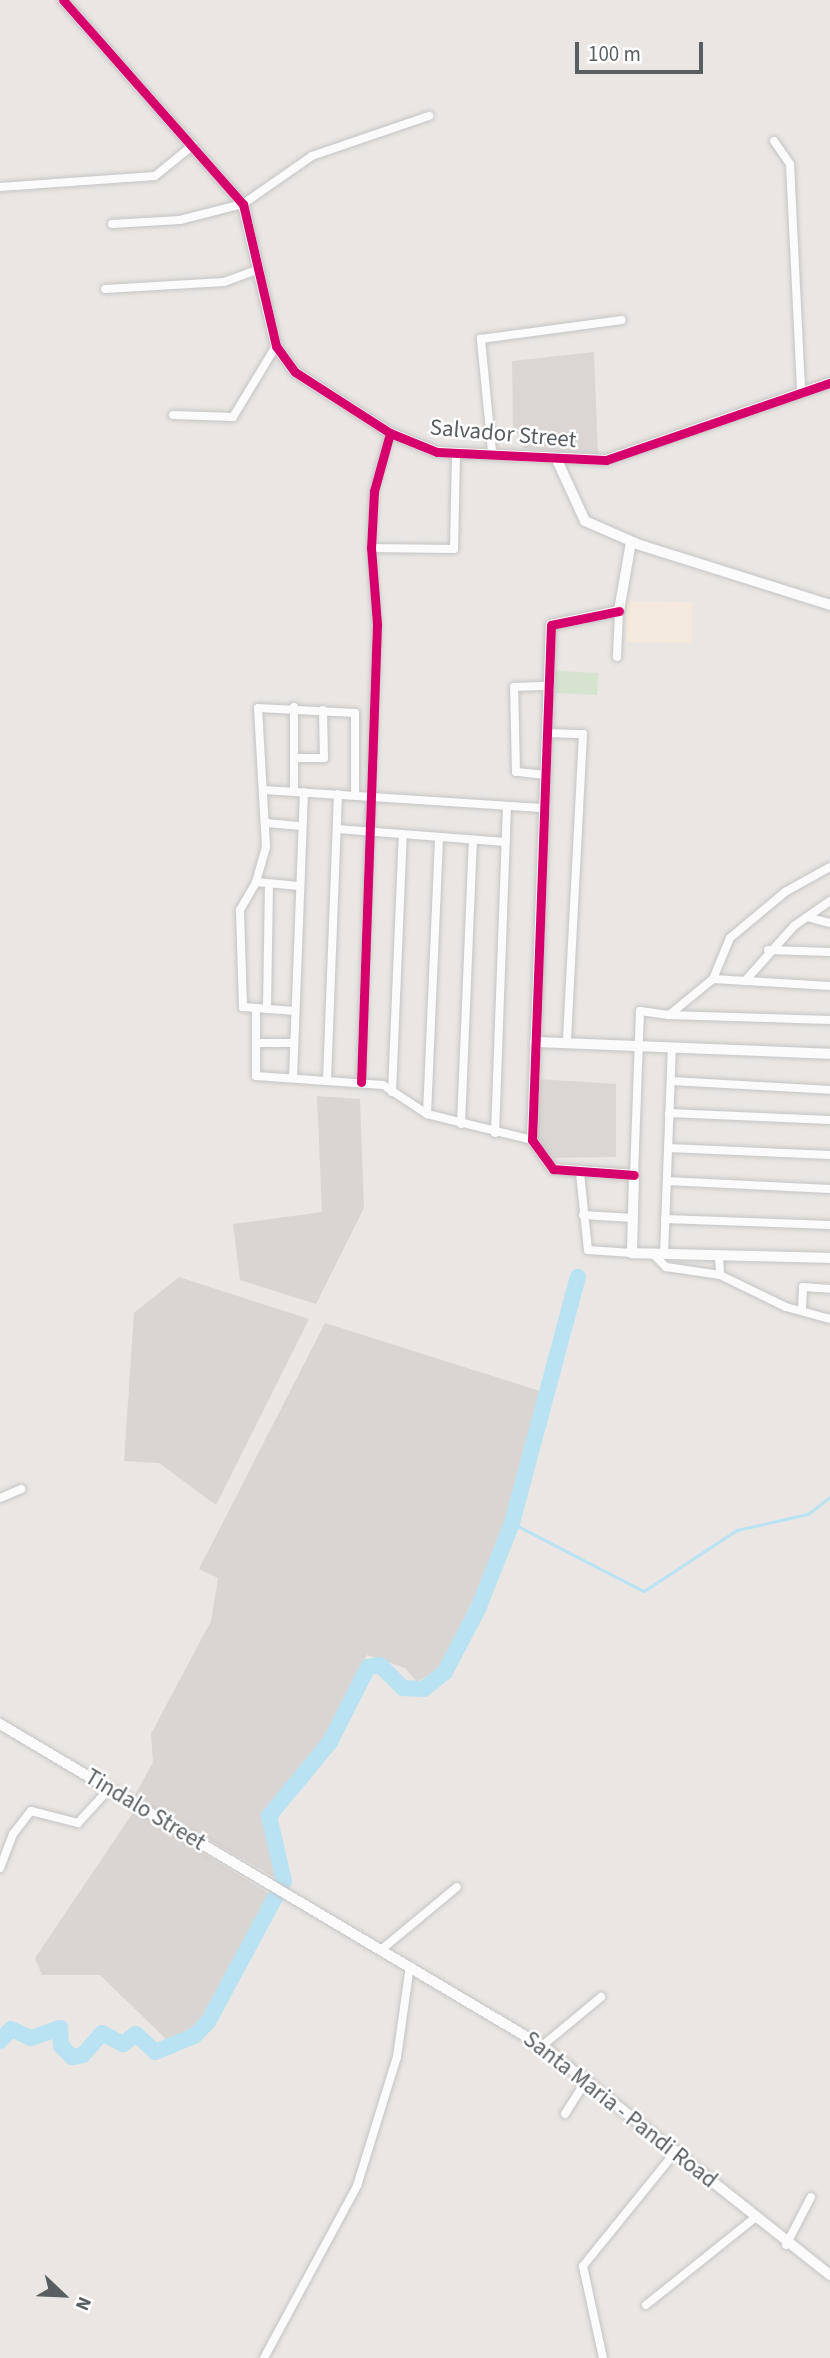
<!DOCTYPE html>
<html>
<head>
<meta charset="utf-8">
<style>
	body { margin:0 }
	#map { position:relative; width:830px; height:2358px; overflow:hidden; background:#e9e6e3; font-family:"Source Sans 3",sans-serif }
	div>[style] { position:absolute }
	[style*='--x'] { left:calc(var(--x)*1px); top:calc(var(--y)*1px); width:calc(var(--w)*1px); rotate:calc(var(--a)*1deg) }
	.commercial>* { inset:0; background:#f3e9dc }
	.industrial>* { inset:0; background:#d9d5d3 }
	.education>* { inset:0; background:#dbd6d3 }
	.green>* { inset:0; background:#d5e3cf }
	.stream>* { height:2.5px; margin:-1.25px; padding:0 1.25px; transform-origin:1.25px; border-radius:1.25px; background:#b9e3f2 }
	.river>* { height:16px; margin:-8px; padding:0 8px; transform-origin:8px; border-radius:8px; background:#b9e3f2 }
	.roads { filter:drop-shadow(0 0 2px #c5c5c5) drop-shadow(0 0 2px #c5c5c5) }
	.street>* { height:8px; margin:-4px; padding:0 4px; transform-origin:4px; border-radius:4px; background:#fcfbfb }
	.secondary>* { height:10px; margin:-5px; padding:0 5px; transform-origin:5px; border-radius:5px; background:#fcfbfb }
	.cycleway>* { height:9px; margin:-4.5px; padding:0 4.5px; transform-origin:4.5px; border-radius:4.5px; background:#d6006c }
	span { translate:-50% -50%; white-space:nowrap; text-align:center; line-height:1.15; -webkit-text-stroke:5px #fff; paint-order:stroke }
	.street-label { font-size:23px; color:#595e61 }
	.north { position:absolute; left:28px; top:2260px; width:70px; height:70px; -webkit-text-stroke:5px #fff; paint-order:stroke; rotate:113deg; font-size:19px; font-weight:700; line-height:28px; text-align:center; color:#595e61 }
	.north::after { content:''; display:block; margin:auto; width:24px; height:32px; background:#595e61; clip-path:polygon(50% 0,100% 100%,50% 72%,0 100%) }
	.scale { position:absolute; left:575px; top:42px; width:128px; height:32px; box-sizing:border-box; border:4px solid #595e61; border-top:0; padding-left:9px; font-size:21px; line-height:24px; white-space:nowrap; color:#595e61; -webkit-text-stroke:5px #fff; paint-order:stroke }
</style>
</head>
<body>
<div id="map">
	<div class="commercial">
		<i style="clip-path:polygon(627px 601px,692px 602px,692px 643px,626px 642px)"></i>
	</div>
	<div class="industrial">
		<i style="clip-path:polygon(317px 1096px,360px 1099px,364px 1208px,316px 1304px,240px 1280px,233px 1224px,322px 1212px)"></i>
		<i style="clip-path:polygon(179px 1277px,309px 1319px,216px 1505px,159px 1463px,124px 1461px,134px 1313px)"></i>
		<i style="clip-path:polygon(325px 1323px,543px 1392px,508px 1529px,439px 1669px,417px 1682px,405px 1668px,367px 1655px,327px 1735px,265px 1813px,276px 1878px,134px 1797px,153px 1762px,151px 1734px,211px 1621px,218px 1578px,199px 1569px)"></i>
		<i style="clip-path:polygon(134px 1811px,271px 1895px,204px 2023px,168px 2041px,100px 1975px,42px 1975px,35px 1958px)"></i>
	</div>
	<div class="education">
		<i style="clip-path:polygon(594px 352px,598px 456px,523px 448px,523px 434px,513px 434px,512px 361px)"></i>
		<i style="clip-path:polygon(537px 1079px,616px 1084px,616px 1157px,548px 1158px,535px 1133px)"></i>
	</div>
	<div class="green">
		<i style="clip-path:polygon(556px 671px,598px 673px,597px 695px,555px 693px)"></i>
	</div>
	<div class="stream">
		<i style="--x:512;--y:1523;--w:148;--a:27.3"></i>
		<i style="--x:644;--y:1591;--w:111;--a:-33.3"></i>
		<i style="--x:737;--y:1530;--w:73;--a:-12.7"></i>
		<i style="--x:808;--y:1514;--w:28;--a:-38"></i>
	</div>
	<div class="river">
		<i style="--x:0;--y:2041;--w:16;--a:-47"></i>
		<i style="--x:11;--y:2029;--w:22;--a:24"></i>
		<i style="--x:31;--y:2038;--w:31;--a:-19"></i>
		<i style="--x:60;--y:2028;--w:18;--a:87"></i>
		<i style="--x:61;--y:2046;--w:16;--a:45"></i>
		<i style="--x:72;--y:2057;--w:11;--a:-10"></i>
		<i style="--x:83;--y:2055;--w:29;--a:-49"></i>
		<i style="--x:102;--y:2033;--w:24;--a:28"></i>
		<i style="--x:123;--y:2044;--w:16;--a:-38"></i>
		<i style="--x:136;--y:2034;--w:26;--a:43"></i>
		<i style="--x:155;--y:2052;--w:42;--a:-22.3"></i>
		<i style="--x:194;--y:2036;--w:20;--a:-45"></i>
		<i style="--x:208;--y:2022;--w:160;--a:-61.7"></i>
		<i style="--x:284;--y:1881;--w:67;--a:-103"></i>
		<i style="--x:269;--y:1816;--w:96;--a:-50.5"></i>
		<i style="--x:330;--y:1742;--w:84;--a:-63.1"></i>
		<i style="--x:368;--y:1667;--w:12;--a:-9"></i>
		<i style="--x:380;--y:1665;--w:33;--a:45"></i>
		<i style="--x:403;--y:1688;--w:21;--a:3"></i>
		<i style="--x:424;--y:1689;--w:27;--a:-39"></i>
		<i style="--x:445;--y:1672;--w:71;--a:-62.4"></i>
		<i style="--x:478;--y:1609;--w:92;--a:-68.4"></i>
		<i style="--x:512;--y:1523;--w:255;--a:-75"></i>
	</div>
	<div class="roads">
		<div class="street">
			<i style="--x:774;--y:141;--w:28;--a:55"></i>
			<i style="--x:790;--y:164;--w:228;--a:87.2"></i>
			<i style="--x:0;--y:187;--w:155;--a:-4.1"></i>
			<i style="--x:155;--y:176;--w:49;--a:-39.2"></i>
			<i style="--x:112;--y:224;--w:68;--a:-3.4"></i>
			<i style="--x:180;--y:220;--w:65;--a:-14.3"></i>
			<i style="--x:243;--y:204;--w:84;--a:-34.8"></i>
			<i style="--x:312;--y:156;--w:124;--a:-18.9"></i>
			<i style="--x:105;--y:289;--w:119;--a:-3.4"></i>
			<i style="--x:224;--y:282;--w:38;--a:-20"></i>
			<i style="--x:173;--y:415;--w:60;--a:1.9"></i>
			<i style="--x:233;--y:417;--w:83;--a:-58.8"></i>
			<i style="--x:492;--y:452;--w:114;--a:-95.6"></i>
			<i style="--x:481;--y:339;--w:142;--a:-7.7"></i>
			<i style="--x:371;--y:548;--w:83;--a:0.7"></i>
			<i style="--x:454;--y:549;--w:95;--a:-88.8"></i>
			<i style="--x:617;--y:657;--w:46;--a:-87.5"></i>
			<i style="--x:294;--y:707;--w:84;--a:90"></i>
			<i style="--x:548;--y:733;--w:35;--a:2"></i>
			<i style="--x:583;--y:734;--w:309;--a:93"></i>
			<i style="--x:294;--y:758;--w:30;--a:0"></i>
			<i style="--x:324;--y:758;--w:48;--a:-91.2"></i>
			<i style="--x:546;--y:775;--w:30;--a:-174"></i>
			<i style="--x:516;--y:772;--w:85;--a:-91.3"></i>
			<i style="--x:514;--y:687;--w:36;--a:-2"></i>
			<i style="--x:264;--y:790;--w:282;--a:3.7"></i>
			<i style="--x:266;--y:823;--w:36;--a:5"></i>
			<i style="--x:337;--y:829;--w:169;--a:4.4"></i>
			<i style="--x:256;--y:882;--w:36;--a:-74"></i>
			<i style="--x:266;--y:847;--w:139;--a:-93.3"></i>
			<i style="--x:258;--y:708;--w:97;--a:3"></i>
			<i style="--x:355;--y:713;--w:82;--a:90"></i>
			<i style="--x:807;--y:917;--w:24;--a:15"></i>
			<i style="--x:768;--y:950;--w:62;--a:1.8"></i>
			<i style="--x:713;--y:979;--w:117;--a:3.4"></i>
			<i style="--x:745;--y:981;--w:74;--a:-48.3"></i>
			<i style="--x:794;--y:926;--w:44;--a:-34.8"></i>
			<i style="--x:256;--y:1008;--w:68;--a:90"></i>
			<i style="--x:256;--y:1076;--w:127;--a:4.1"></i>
			<i style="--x:383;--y:1085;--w:53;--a:33.4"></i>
			<i style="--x:427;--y:1114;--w:108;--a:13.9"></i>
			<i style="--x:267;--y:1009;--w:124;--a:-89.1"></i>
			<i style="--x:295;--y:1011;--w:52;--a:-175.6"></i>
			<i style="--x:243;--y:1007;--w:97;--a:-91.8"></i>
			<i style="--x:240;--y:910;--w:32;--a:-60"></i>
			<i style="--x:256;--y:882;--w:43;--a:5.3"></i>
			<i style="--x:669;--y:1015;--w:161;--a:1.8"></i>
			<i style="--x:256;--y:1043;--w:38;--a:0"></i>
			<i style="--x:293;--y:1078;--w:286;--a:-87.8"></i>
			<i style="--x:327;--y:1080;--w:286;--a:-87.8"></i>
			<i style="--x:671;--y:1081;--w:159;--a:3.2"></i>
			<i style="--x:361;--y:1082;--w:458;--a:-88"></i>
			<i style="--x:377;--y:624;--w:76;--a:-94.5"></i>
			<i style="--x:371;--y:548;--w:57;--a:-87"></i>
			<i style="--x:374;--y:491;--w:60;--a:-74.6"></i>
			<i style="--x:392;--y:1092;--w:258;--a:-87.6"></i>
			<i style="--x:669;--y:1113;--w:161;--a:2.5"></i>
			<i style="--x:427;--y:1114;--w:277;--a:-87.5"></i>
			<i style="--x:461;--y:1124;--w:284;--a:-87.6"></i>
			<i style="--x:495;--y:1133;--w:327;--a:-87.9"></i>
			<i style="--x:668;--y:1148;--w:162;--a:2.5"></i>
			<i style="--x:580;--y:1173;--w:77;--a:84.1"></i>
			<i style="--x:588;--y:1250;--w:44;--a:3.9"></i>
			<i style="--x:634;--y:1175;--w:164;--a:-87.9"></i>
			<i style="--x:640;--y:1011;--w:29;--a:8"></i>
			<i style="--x:669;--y:1015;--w:57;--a:-39.3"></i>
			<i style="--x:713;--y:979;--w:44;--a:-67.5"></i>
			<i style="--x:730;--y:938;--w:72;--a:-39.9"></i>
			<i style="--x:785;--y:892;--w:51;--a:-29.1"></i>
			<i style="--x:667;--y:1181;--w:163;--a:2.8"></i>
			<i style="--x:583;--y:1215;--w:50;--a:3.4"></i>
			<i style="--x:665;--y:1219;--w:165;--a:2.1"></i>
			<i style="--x:652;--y:1253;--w:20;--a:45"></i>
			<i style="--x:666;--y:1267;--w:55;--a:8.4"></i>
			<i style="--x:720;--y:1275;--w:73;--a:25.9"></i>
			<i style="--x:786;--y:1307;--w:46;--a:15.3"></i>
			<i style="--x:664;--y:1254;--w:207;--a:-87.8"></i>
			<i style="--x:719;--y:1255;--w:20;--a:87"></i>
			<i style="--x:802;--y:1308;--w:21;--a:-87"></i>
			<i style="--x:803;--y:1287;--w:27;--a:4"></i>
			<i style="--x:0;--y:1498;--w:23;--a:-23"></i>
			<i style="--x:0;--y:1868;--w:36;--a:-69"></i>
			<i style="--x:13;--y:1834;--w:29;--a:-52"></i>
			<i style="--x:31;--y:1811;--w:49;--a:14.3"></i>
			<i style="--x:78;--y:1823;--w:47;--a:-47.6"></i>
			<i style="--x:382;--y:1949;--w:97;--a:-39.6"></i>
			<i style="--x:542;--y:2046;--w:77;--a:-39.7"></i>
			<i style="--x:565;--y:2114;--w:41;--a:-57.8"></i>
			<i style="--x:786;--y:2245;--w:54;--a:-62.5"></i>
			<i style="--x:646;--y:2305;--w:141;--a:-38.7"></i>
			<i style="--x:264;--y:2358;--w:196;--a:-61.6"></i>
			<i style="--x:357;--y:2186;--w:135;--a:-72.8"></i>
			<i style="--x:397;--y:2057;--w:92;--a:-81.9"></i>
			<i style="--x:603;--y:2358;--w:94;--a:-102.3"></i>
			<i style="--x:583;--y:2266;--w:149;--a:-51"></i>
		</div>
		<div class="secondary">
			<i style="--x:63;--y:0;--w:272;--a:48.6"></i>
			<i style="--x:243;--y:204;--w:146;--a:76.9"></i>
			<i style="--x:276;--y:346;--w:32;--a:54"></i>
			<i style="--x:295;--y:372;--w:113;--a:32.7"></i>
			<i style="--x:390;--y:433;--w:51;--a:22"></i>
			<i style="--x:437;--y:452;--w:169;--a:2.7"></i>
			<i style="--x:606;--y:460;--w:237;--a:-19"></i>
			<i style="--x:557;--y:460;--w:67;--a:65.3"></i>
			<i style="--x:585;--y:521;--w:60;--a:23.6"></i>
			<i style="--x:640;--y:545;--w:199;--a:17.5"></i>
			<i style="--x:631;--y:542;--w:70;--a:99.9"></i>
			<i style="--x:619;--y:611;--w:69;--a:168.4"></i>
			<i style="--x:551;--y:625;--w:515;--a:92.11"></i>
			<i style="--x:532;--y:1140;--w:36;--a:54"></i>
			<i style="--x:553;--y:1169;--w:81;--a:4.2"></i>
			<i style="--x:634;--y:1175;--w:78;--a:91.5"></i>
			<i style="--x:632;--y:1253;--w:198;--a:1.4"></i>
			<i style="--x:535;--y:1042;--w:295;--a:2.3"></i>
			<i style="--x:0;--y:1724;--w:630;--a:30.71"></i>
			<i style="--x:542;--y:2046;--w:368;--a:38.5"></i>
		</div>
	</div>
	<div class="cycleway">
		<i style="--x:63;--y:0;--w:272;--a:48.6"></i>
		<i style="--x:243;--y:204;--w:146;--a:76.9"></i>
		<i style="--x:276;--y:346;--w:32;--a:54"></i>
		<i style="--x:295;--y:372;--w:113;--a:32.7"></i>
		<i style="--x:390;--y:433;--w:51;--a:22"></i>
		<i style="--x:437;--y:452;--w:169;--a:2.7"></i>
		<i style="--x:606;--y:460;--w:237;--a:-19"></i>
		<i style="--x:619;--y:611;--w:69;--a:168.4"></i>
		<i style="--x:551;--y:625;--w:515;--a:92.11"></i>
		<i style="--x:532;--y:1140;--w:36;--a:54"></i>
		<i style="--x:553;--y:1169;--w:81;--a:4.2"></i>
		<i style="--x:361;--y:1082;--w:458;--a:-88"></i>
		<i style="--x:377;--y:624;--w:76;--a:-94.5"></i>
		<i style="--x:371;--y:548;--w:57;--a:-87"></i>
		<i style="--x:374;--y:491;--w:60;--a:-74.6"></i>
	</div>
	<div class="street-label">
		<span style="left:503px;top:434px;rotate:5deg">Salvador Street</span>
		<span style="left:145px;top:1810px;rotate:31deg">Tindalo Street</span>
		<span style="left:620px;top:2110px;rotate:38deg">Santa Maria - Pandi Road</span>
	</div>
	<div class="north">N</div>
	<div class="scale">100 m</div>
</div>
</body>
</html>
